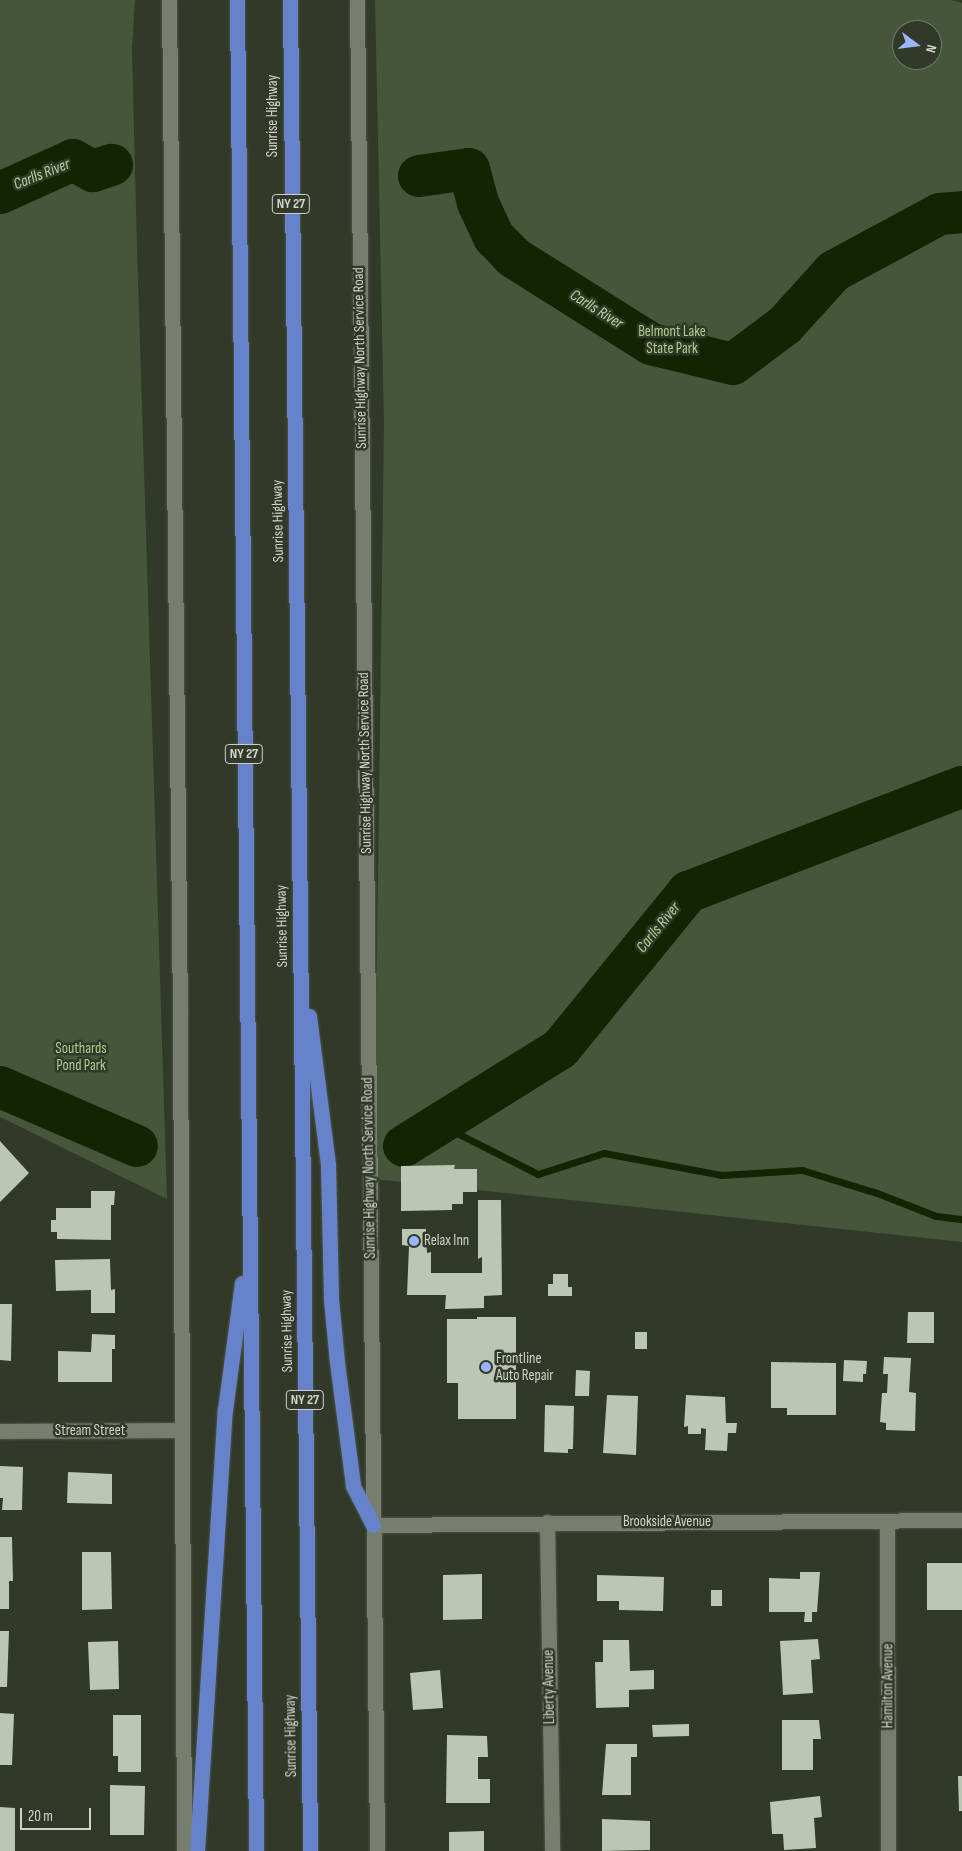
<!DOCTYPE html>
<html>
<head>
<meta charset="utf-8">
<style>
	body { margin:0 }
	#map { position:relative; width:962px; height:1851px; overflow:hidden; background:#313929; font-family:"Sofia Sans Condensed",sans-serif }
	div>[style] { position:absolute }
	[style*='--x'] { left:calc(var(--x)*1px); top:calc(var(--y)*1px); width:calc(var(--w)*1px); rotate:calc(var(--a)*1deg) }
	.green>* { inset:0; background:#47553b }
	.stream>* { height:7px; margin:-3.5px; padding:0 3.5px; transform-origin:3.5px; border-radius:3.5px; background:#142301 }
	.river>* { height:42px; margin:-21px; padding:0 21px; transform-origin:21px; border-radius:21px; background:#142301 }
	.building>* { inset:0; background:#bcc7b3 }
	.roads { filter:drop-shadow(0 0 1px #50564a) drop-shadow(0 0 1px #50564a) }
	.street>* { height:15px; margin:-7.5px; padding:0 7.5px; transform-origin:7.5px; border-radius:7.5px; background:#767f6d }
	.secondary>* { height:15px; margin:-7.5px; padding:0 7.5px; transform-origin:7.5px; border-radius:7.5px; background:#767f6d }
	.highway>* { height:15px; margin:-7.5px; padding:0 7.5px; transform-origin:7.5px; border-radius:7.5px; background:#6682cb }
	.dots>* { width:14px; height:14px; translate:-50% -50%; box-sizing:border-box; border:2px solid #313929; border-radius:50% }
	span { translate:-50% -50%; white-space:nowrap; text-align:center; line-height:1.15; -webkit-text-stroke:5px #313929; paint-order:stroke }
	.shield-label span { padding:1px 4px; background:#313929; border:1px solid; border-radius:4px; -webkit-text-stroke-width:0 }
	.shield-label { font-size:14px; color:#cfd4cb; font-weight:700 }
	.street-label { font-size:15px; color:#cfd4cb }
	.park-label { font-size:15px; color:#adcd8e }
	.poi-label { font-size:15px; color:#cfd4cb }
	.left { translate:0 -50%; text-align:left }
	.water-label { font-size:16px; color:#b5d696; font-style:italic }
	.north { position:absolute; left:892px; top:20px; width:50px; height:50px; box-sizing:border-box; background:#313929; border:1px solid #70776a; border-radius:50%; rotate:105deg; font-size:14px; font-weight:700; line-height:20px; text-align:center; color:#cfd4cb }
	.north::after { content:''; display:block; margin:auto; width:18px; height:22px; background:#99b5fd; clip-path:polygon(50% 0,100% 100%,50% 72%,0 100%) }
	.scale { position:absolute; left:20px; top:1808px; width:71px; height:22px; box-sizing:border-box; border:2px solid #cfd4cb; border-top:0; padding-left:6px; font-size:15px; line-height:18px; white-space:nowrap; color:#cfd4cb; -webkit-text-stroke:4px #313929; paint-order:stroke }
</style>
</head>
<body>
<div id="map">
	<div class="green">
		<i style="clip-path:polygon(0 0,135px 0,132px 49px,137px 248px,167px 1199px,0 1117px)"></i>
		<i style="clip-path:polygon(evenodd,375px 0,951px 0,962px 3px,962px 1242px,374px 1179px,384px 423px,375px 0,902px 30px,932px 30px,932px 60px,902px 60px,902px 30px)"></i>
	</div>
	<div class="stream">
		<i style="--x:439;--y:1124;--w:111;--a:26.8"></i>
		<i style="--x:538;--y:1174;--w:69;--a:-17.7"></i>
		<i style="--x:604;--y:1153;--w:119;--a:10.6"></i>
		<i style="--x:721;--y:1175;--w:81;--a:-3.5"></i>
		<i style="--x:802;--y:1170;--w:78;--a:17"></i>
		<i style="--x:877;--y:1193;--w:63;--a:21.3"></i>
		<i style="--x:936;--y:1216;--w:26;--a:7"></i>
	</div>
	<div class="river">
		<i style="--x:419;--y:176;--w:50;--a:-8"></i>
		<i style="--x:469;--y:169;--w:35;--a:75"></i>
		<i style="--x:478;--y:203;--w:38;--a:65"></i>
		<i style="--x:494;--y:237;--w:28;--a:46"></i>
		<i style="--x:513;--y:257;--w:163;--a:32.2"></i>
		<i style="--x:651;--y:344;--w:84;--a:13.7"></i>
		<i style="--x:733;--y:364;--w:65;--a:-36.9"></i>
		<i style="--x:785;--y:325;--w:73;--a:-47.8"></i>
		<i style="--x:834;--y:271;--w:120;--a:-28.3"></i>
		<i style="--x:940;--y:214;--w:22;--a:-5"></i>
		<i style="--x:0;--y:193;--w:80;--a:-24.3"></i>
		<i style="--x:73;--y:160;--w:23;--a:29"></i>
		<i style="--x:93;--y:171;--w:20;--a:-18"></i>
		<i style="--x:0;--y:1087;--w:149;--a:23.3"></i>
		<i style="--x:404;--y:1146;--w:184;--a:-31.9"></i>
		<i style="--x:560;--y:1049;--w:203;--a:-50.8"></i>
		<i style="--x:688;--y:892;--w:293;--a:-21"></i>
	</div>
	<div class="building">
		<i style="clip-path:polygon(0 1141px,29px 1173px,0 1202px)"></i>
		<i style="clip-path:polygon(455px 1165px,454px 1169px,477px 1169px,477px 1192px,463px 1192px,463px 1204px,452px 1204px,452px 1210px,401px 1211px,401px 1166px)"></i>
		<i style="clip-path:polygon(91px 1191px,115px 1191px,114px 1205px,111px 1205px,111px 1240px,57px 1239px,57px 1232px,51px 1232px,51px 1220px,56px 1220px,56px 1208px,91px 1208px)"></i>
		<i style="clip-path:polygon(478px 1200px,501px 1200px,502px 1295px,484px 1296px,484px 1308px,445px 1309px,446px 1295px,407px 1295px,409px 1246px,402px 1245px,402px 1229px,426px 1229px,427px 1253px,431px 1252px,431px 1273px,482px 1273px,482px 1257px,478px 1259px)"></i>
		<i style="clip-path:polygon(110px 1259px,111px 1290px,115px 1289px,115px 1313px,91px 1313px,91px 1290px,56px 1291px,55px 1260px)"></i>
		<i style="clip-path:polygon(553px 1274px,568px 1274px,568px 1287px,572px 1287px,572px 1296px,548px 1296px,548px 1284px,553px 1284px)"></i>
		<i style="clip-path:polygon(0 1304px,12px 1304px,11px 1361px,0 1360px)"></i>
		<i style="clip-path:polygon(908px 1312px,934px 1312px,934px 1343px,907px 1343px)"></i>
		<i style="clip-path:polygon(477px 1317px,516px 1317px,516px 1419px,458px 1419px,458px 1383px,447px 1383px,447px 1319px,477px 1319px)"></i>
		<i style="clip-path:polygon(635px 1332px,647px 1332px,647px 1349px,635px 1349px)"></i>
		<i style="clip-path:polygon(92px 1334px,115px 1335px,115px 1349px,112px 1349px,112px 1382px,58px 1382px,58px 1351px,91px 1352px)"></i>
		<i style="clip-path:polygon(884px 1357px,911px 1358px,909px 1392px,916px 1393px,915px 1431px,886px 1430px,886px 1423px,880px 1422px,882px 1393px,887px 1393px,888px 1374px,883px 1374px)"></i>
		<i style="clip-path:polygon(844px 1360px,867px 1361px,866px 1374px,863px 1374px,863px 1382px,843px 1381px)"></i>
		<i style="clip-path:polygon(771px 1362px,836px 1363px,836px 1415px,787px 1415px,787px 1408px,771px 1408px)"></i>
		<i style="clip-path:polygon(576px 1370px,590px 1371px,589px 1396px,575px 1396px)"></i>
		<i style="clip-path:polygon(607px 1395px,638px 1396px,636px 1455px,603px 1453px)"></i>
		<i style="clip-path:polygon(686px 1395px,725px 1397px,726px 1423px,737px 1423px,736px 1433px,728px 1433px,727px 1451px,705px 1450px,706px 1429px,701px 1428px,701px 1434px,688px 1434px,688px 1426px,684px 1427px)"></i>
		<i style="clip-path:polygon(545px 1405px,574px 1406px,573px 1449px,568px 1449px,568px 1453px,544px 1452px)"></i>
		<i style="clip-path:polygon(0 1466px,23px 1467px,22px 1510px,2px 1510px,3px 1498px,0 1498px)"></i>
		<i style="clip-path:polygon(68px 1472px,112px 1474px,112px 1504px,67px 1503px)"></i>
		<i style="clip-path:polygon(0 1537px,12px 1537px,13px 1581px,9px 1581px,9px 1609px,0 1609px)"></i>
		<i style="clip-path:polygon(82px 1552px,111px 1552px,112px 1609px,82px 1610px)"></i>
		<i style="clip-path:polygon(927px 1563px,962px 1563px,962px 1610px,927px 1610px)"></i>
		<i style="clip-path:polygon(800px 1572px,820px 1572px,817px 1612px,812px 1612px,812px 1622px,804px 1622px,805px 1612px,769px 1612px,769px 1578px,800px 1579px)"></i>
		<i style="clip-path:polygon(482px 1574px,482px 1619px,443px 1620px,443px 1575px)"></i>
		<i style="clip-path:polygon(597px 1575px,664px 1577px,663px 1611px,619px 1610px,619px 1601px,597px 1601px)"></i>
		<i style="clip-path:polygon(711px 1590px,722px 1590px,722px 1606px,711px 1606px)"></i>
		<i style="clip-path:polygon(0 1631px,9px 1631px,7px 1687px,0 1687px)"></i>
		<i style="clip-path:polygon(818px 1639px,820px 1659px,811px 1660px,813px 1693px,783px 1695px,780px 1641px)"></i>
		<i style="clip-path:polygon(603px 1640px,629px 1640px,630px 1671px,654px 1670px,654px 1689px,629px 1690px,629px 1707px,596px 1708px,595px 1662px,603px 1662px)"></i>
		<i style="clip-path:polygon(118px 1641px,119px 1689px,90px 1690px,88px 1642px)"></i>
		<i style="clip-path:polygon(440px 1670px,443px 1708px,413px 1710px,410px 1673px)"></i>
		<i style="clip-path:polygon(0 1713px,14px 1714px,12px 1765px,0 1765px)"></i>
		<i style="clip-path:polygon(113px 1715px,141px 1715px,141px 1772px,118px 1772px,118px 1756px,113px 1756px)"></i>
		<i style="clip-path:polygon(782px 1720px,819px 1720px,821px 1739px,813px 1739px,813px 1770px,782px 1770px)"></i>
		<i style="clip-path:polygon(689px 1724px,689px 1736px,653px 1737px,652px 1725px)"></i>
		<i style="clip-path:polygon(447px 1735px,487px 1736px,488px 1757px,478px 1757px,478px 1779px,490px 1779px,490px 1803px,446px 1803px)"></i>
		<i style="clip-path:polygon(606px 1744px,637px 1744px,637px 1757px,631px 1757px,631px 1795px,602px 1795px)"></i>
		<i style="clip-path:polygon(958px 1776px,962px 1776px,962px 1811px,959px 1811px)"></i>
		<i style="clip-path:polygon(110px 1785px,145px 1786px,144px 1835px,110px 1835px)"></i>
		<i style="clip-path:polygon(820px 1796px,822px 1817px,814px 1818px,816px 1848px,784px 1850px,783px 1834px,772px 1834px,770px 1802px)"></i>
		<i style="clip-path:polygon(0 1807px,15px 1808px,15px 1851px,0 1851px)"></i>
		<i style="clip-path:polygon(602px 1819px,650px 1821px,650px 1850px,602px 1851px)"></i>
		<i style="clip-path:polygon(484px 1831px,484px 1851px,449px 1851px,449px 1832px)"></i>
	</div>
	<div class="roads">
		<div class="street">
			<i style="--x:0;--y:1431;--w:181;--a:-0.3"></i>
			<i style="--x:887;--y:1521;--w:330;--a:89.8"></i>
			<i style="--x:547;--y:1522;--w:329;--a:89.1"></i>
			<i style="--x:373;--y:1525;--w:589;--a:-0.49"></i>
		</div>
		<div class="secondary">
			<i style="--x:169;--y:0;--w:1010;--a:89.38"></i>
			<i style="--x:180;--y:1010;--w:841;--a:89.73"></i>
			<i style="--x:357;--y:0;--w:1851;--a:89.38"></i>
		</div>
		<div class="highway">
			<i style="--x:237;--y:0;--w:1851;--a:89.41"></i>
			<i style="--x:290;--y:0;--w:1851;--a:89.38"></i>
			<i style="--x:309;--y:1016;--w:150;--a:82.7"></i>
			<i style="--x:328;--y:1165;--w:134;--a:88.7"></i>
			<i style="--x:331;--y:1299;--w:63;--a:84.6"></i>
			<i style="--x:337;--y:1362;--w:125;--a:82.6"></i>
			<i style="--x:353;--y:1486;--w:44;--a:62.9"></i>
			<i style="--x:197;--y:1851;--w:442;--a:-86.4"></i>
			<i style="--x:225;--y:1410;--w:128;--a:-82.4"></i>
		</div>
	</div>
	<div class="dots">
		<i style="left:414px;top:1241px;background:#99b5fd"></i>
		<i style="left:486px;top:1367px;background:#99b5fd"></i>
	</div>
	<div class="shield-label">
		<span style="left:291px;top:204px">NY 27</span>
		<span style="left:244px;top:754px">NY 27</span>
		<span style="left:305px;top:1400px">NY 27</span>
	</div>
	<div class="street-label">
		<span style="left:273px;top:116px;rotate:-90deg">Sunrise Highway</span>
		<span style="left:360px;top:358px;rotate:-91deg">Sunrise Highway North Service Road</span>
		<span style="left:278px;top:521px;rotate:-91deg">Sunrise Highway</span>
		<span style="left:365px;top:763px;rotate:-91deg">Sunrise Highway North Service Road</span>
		<span style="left:282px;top:926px;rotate:-91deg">Sunrise Highway</span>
		<span style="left:369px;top:1168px;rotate:-91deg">Sunrise Highway North Service Road</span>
		<span style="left:287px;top:1331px;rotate:-91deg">Sunrise Highway</span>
		<span style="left:90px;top:1431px">Stream Street</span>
		<span style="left:667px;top:1522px">Brookside Avenue</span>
		<span style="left:888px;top:1686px;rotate:-90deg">Hamilton Avenue</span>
		<span style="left:549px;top:1687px;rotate:-91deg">Liberty Avenue</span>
		<span style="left:291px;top:1736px;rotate:-91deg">Sunrise Highway</span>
	</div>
	<div class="park-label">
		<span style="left:672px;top:340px">Belmont Lake<br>State Park</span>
		<span style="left:81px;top:1057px">Southards<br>Pond Park</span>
	</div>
	<div class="poi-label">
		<span class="left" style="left:424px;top:1241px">Relax Inn</span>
		<span class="left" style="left:496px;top:1367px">Frontline<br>Auto Repair</span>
	</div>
	<div class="water-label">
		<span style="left:42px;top:175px;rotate:-22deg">Carlls River</span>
		<span style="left:596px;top:310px;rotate:32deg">Carlls River</span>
		<span style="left:659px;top:928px;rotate:-51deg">Carlls River</span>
	</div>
	<div class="north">N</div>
	<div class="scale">20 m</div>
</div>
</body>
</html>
